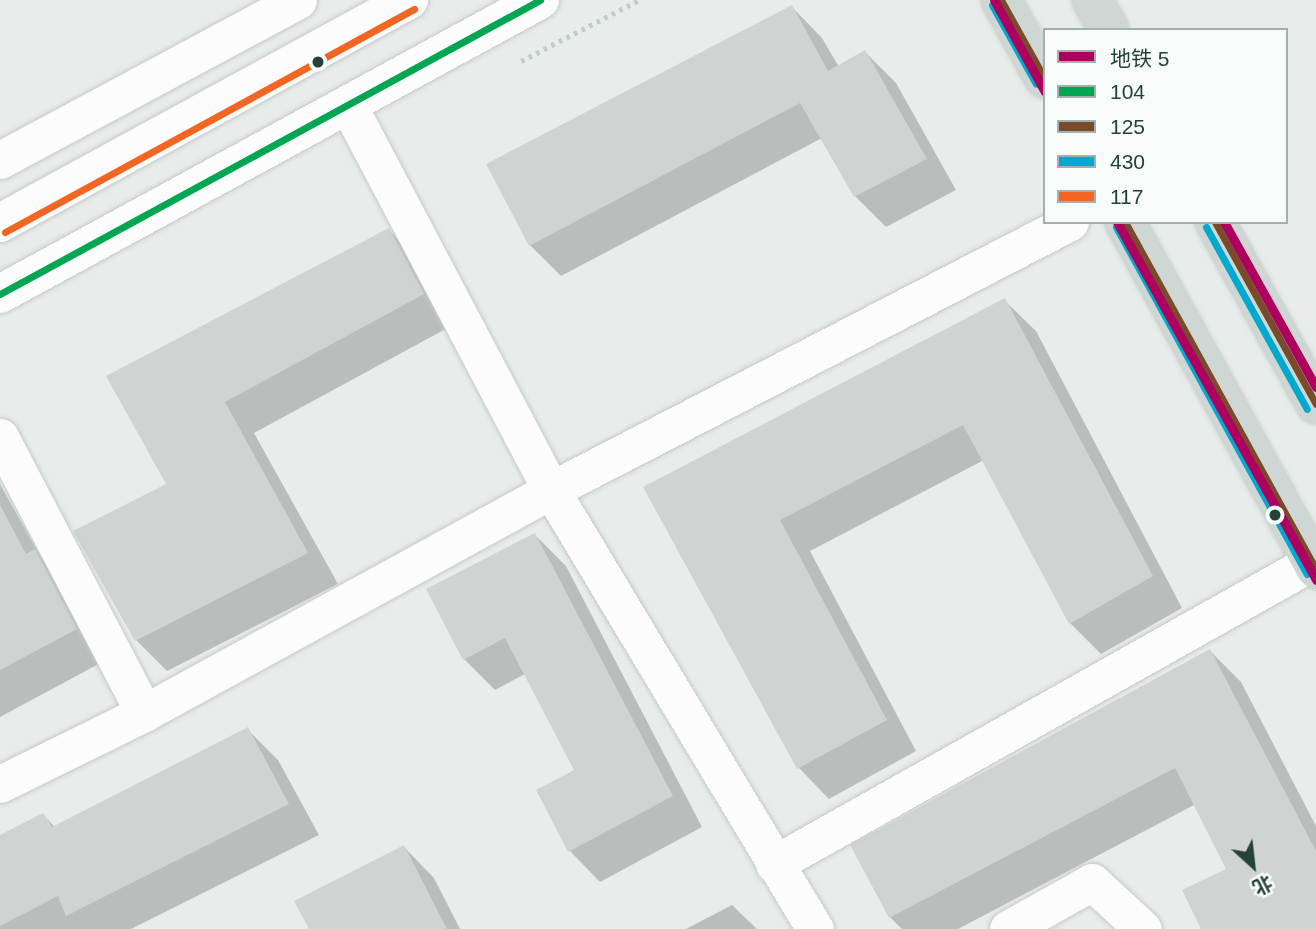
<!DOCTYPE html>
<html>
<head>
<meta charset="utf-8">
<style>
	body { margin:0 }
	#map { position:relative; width:1316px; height:929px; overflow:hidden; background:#e8edeb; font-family:Arial,"Noto Sans SC",sans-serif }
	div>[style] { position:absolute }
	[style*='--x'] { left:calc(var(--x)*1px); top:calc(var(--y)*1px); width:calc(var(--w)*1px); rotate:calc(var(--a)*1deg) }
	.shadow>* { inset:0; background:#0003 }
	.building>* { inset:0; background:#cfd4d2 }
	.path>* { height:4.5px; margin-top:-2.25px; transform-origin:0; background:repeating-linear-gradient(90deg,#c3ccca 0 3.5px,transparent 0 8.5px) }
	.roads { filter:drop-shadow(0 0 2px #c5cac8) drop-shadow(0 0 2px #c5cac8) }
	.street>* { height:37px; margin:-18.5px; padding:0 18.5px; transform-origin:18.5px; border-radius:18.5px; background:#fcfcfc }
	.secondary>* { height:38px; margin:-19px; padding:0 19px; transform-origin:19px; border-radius:19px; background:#fcfcfc }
	.primary>* { height:38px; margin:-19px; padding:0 19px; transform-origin:19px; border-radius:19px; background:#cfd7d5 }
	.bus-1>* { height:7px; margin:-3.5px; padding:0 3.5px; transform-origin:3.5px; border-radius:3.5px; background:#00a651 }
	.bus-2>* { height:7px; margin:-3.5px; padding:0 3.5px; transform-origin:3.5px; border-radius:3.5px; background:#7a4b2a }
	.bus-3>* { height:7px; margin:-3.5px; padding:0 3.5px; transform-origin:3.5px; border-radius:3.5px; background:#00a9ce }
	.bus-4>* { height:7px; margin:-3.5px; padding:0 3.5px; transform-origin:3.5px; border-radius:3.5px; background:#f26522 }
	.metro-1>* { height:9px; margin:-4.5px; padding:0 4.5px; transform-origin:4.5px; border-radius:4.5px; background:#ae005f }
	.dots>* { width:19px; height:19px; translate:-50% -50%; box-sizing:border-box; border:4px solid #f7fbf9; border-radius:50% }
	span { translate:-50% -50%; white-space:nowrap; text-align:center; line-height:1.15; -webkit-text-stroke:7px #f7fbf9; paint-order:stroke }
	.legend { position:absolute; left:1043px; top:28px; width:245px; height:196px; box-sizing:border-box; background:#f7fbf9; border:2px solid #a3b1ad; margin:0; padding:9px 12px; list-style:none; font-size:21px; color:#24423a }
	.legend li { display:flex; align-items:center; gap:14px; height:35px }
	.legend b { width:35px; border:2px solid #a3b1ad }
	.north { position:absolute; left:1218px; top:831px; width:70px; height:70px; -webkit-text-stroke:5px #f7fbf9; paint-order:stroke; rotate:153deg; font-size:19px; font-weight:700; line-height:28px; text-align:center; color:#24423a }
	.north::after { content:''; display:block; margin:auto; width:24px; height:32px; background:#24423a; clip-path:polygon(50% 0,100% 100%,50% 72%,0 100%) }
</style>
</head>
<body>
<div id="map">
	<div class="shadow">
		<i style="clip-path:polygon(792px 7px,822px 38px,839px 67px,865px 52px,896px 83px,956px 190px,886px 227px,855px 196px,822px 138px,561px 276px,530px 245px)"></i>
		<i style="clip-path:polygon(389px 230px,419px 261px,453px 325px,254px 433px,338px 584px,167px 671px,136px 640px,169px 484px,108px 377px)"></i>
		<i style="clip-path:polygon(1005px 301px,1036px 331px,1182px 608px,1101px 654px,1070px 623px,984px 460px,810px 551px,916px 751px,829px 799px,799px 768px,646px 488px)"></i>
		<i style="clip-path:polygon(0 484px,41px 557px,65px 582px,106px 660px,0 717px)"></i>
		<i style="clip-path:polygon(535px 535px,566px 566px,702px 827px,600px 882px,570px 851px,539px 790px,576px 771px,525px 674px,495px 690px,464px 659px)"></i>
		<i style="clip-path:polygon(1210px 651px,1241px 682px,1316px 826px,1316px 929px,1203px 929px,1228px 870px,1196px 804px,958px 929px,902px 929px,890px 917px)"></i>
		<i style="clip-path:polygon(247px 729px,278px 760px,319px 835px,131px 929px,0 929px,0 837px,43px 815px,55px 827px)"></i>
		<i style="clip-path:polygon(404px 847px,434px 878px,460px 929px,311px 929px)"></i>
		<i style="clip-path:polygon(732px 905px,757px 929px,686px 929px)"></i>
	</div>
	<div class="building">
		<i style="clip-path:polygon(792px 5px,828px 71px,865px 50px,927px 159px,854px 197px,800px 103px,529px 246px,486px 164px)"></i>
		<i style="clip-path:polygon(389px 228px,424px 294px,225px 402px,308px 553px,135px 641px,73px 531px,166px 484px,106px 376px)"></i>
		<i style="clip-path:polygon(1005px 298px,1153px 576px,1069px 624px,963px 425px,780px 520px,887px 720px,797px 769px,643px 487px)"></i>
		<i style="clip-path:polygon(0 505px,26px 554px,35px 549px,77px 629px,0 670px)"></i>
		<i style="clip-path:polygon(535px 533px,673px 796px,568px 852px,536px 790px,574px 770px,505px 638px,463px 660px,426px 589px)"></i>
		<i style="clip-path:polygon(1210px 649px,1316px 851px,1316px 929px,1201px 929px,1182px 890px,1226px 869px,1175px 768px,889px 918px,850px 845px)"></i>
		<i style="clip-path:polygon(248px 727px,289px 804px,66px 916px,58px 896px,0 926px,0 835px,43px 813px,52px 827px)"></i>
		<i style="clip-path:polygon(404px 845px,447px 929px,309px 929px,294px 901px)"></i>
	</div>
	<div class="path">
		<i style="--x:521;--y:61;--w:133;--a:-27.3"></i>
	</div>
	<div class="roads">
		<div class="street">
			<i style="--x:348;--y:105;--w:435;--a:62.2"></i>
			<i style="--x:551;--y:490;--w:512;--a:58.98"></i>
			<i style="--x:0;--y:160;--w:338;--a:-28.2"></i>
			<i style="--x:0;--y:437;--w:311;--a:62.4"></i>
			<i style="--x:0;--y:784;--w:161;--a:-26.2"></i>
			<i style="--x:144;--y:713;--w:464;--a:-28.7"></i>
			<i style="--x:551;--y:490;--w:584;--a:-27.31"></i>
			<i style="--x:774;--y:864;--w:617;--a:-29.31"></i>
			<i style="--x:1008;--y:929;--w:96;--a:-29.2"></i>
			<i style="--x:1092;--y:882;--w:69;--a:42.7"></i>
		</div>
		<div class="secondary">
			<i style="--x:0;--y:223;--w:466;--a:-28.6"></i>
			<i style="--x:0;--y:294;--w:615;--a:-28.57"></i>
		</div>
		<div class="primary">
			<i style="--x:1001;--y:0;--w:90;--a:60.9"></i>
			<i style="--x:1092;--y:0;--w:34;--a:60"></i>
			<i style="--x:1125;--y:222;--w:396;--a:61.2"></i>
			<i style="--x:1215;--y:222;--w:208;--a:61"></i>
		</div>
	</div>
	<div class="bus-1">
		<i style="--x:0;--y:294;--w:615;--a:-28.57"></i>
	</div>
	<div class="bus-2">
		<i style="--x:1001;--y:0;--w:90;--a:60.9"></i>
		<i style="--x:1125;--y:222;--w:396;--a:61.2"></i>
		<i style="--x:1215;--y:222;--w:208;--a:61"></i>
	</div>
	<div class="bus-3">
		<i style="--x:992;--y:5;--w:90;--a:60.9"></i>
		<i style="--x:1116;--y:227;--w:396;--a:61.2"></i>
		<i style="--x:1206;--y:227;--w:208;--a:61"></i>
	</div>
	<div class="bus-4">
		<i style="--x:5;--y:232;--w:466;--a:-28.6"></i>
	</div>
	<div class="metro-1">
		<i style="--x:994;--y:0;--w:105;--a:61"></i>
		<i style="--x:1117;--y:222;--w:410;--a:60.9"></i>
		<i style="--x:1224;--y:222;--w:189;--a:60.9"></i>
	</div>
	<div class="dots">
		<i style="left:318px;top:62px;background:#24423a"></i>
		<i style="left:1275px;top:515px;background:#24423a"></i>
	</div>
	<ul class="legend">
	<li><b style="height:9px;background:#ae005f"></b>地铁 5</li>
	<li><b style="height:9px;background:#00a651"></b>104</li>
	<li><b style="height:9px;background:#7a4b2a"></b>125</li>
	<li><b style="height:9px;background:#00a9ce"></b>430</li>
	<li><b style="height:9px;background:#f26522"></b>117</li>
	</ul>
	<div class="north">北</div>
</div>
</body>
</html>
